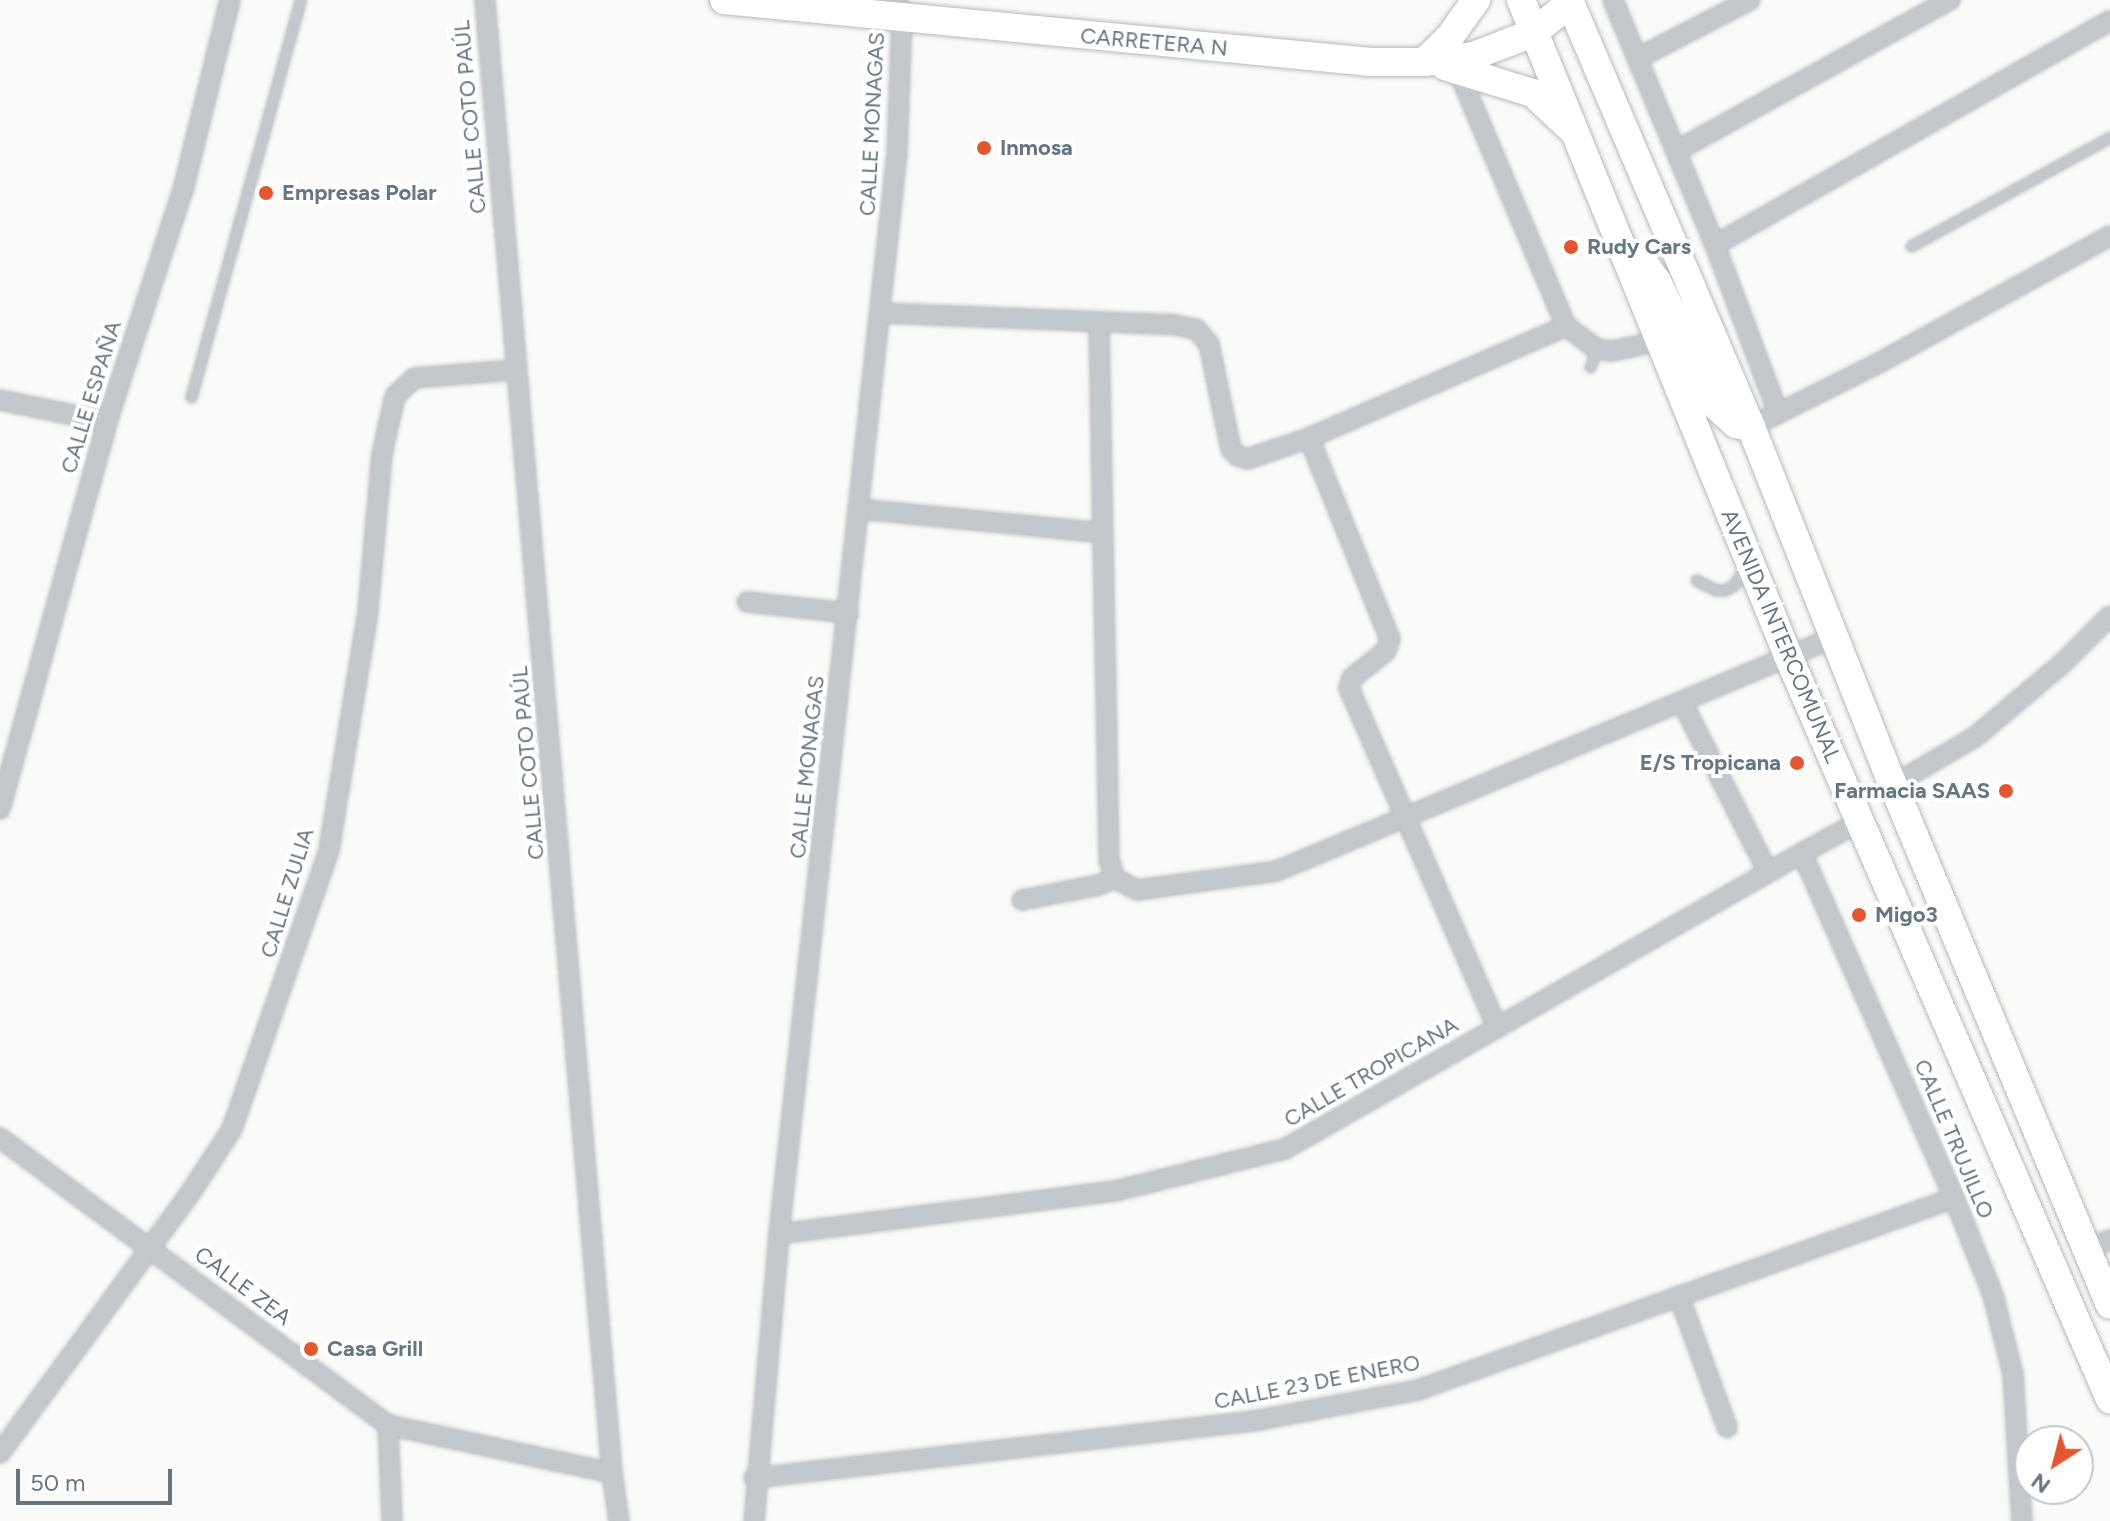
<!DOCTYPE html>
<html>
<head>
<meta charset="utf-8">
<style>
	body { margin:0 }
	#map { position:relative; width:2110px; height:1521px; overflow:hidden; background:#fafaf8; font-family:Figtree,sans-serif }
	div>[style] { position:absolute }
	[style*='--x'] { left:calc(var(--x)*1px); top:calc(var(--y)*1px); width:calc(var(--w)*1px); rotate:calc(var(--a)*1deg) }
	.roads { filter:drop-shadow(0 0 2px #b5babe) drop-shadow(0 0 2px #b5babe) }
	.lane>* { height:9px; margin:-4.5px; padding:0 4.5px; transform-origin:4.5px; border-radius:4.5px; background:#c3c8cc }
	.street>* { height:18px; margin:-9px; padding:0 9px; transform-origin:9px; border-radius:9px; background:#c3c8cc }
	.primary>* { height:28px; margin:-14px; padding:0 14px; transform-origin:14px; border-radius:14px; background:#fff }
	.dots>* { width:22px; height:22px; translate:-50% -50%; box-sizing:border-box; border:4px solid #fff; border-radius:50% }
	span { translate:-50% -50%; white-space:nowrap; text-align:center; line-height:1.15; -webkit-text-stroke:8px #fff; paint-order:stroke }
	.street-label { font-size:22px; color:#657683 }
	.poi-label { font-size:22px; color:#657683; font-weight:700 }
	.left { translate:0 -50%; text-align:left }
	.right { translate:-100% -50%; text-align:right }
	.north { position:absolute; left:2014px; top:1425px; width:80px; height:80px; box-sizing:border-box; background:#fff; border:2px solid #c1c8cd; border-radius:50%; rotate:216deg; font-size:22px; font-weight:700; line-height:32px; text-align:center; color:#657683 }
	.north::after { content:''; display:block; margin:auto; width:28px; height:36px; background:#e4572e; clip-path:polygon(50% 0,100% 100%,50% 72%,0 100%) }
	.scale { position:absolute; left:16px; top:1469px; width:156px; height:36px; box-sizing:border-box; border:4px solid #657683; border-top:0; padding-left:10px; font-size:24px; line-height:28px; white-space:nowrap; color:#657683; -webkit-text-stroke:6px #fff; paint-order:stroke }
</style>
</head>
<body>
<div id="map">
	<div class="roads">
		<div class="lane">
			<i style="--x:1911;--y:246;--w:227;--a:-28.7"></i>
			<i style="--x:1590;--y:367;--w:19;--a:-69"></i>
			<i style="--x:191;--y:397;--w:412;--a:-74.6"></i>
			<i style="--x:1696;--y:580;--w:22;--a:27"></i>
			<i style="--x:1716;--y:590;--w:9;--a:0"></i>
			<i style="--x:1725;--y:590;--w:10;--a:-29"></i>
			<i style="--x:1734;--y:585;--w:22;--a:-58"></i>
		</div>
		<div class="street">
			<i style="--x:485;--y:0;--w:1478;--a:85.07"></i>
			<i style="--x:612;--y:1473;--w:49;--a:81.7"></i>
			<i style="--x:1613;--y:0;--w:265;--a:67.4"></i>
			<i style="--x:1715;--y:245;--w:179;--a:69.4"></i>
			<i style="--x:1638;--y:58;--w:126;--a:-27.4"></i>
			<i style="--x:1457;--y:68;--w:280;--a:67.1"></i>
			<i style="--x:1678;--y:150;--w:311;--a:-28.9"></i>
			<i style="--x:1715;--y:245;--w:454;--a:-29.6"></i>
			<i style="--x:882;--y:313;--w:293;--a:2.3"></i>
			<i style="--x:1175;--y:325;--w:21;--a:11"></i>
			<i style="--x:1196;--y:329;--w:20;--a:49"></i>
			<i style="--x:1209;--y:344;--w:107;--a:78.2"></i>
			<i style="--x:1231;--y:449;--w:10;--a:45"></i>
			<i style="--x:1238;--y:456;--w:9;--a:18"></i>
			<i style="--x:1247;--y:459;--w:65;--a:-18.7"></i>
			<i style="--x:1099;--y:324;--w:536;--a:88.93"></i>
			<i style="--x:1109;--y:860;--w:19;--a:72"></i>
			<i style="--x:1115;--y:878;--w:25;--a:29"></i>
			<i style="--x:1137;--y:890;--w:141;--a:-7.7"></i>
			<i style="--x:1277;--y:871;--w:603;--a:-22.74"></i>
			<i style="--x:0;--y:400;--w:109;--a:11.6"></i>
			<i style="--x:1751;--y:427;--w:139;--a:-26.6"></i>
			<i style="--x:1875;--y:365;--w:268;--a:-28.8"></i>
			<i style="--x:859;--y:509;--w:245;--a:5.6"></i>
			<i style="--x:747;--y:602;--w:102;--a:6.2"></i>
			<i style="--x:1682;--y:702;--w:191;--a:63.2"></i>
			<i style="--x:1893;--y:785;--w:95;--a:-30.3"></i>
			<i style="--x:1975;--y:737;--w:115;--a:-40.1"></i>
			<i style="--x:2063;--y:663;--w:66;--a:-45"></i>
			<i style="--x:0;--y:809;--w:402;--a:-74.5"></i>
			<i style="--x:107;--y:422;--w:244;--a:-71.9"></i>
			<i style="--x:183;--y:190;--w:196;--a:-76.1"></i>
			<i style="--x:1859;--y:822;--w:65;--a:151.5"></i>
			<i style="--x:1802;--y:853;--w:377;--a:66.2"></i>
			<i style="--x:1954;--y:1198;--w:105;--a:68.1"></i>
			<i style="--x:1993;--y:1295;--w:81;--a:75.8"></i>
			<i style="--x:2013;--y:1374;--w:147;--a:86.5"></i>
			<i style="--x:1022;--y:900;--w:78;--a:-11"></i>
			<i style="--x:1099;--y:885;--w:17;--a:-24"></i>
			<i style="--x:1497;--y:1027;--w:370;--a:-113.6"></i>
			<i style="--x:1349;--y:688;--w:10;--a:-73"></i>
			<i style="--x:1352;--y:678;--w:43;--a:-38.5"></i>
			<i style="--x:1386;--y:651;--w:13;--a:-72"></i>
			<i style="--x:1390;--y:639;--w:217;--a:-111.9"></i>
			<i style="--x:1309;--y:438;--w:280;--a:-23.5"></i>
			<i style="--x:1566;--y:326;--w:39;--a:37"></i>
			<i style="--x:1597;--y:349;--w:15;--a:8"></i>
			<i style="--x:1612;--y:351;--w:49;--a:-11.8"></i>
			<i style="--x:0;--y:1138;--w:483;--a:36.5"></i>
			<i style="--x:388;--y:1425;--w:229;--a:12.1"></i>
			<i style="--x:779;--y:1234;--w:339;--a:-7.3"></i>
			<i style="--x:1115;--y:1191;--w:175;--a:-13.9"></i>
			<i style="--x:1285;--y:1149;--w:596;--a:-29.79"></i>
			<i style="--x:2086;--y:1250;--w:26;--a:-23"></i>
			<i style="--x:1679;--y:1296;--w:140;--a:69.9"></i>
			<i style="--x:388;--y:1425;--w:96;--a:87.6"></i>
			<i style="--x:0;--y:1453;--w:323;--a:-53.8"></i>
			<i style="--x:191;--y:1192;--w:75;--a:-56.9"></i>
			<i style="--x:232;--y:1129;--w:295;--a:-70.8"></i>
			<i style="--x:329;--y:850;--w:242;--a:-80.7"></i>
			<i style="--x:368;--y:611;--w:157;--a:-84.9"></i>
			<i style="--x:382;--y:455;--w:60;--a:-77.6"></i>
			<i style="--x:395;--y:396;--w:26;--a:-43"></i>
			<i style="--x:414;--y:378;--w:101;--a:-4.5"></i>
			<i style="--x:754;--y:1478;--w:503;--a:-6.5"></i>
			<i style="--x:1254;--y:1421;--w:167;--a:-10.7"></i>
			<i style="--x:1418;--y:1390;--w:569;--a:-19.71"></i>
			<i style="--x:754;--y:1521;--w:288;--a:-85"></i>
			<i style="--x:779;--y:1234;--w:1087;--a:-83.77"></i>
			<i style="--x:897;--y:153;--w:134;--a:-87.9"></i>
			<i style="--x:902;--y:19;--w:20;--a:-105"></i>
		</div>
		<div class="primary">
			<i style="--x:724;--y:0;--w:650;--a:5.47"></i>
			<i style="--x:1371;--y:62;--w:53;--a:0"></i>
			<i style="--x:1424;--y:62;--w:49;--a:-7"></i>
			<i style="--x:1473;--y:56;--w:64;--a:-21"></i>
			<i style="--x:1533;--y:33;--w:48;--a:-39"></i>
			<i style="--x:1521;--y:0;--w:710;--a:67.84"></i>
			<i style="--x:1789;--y:658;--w:808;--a:66.58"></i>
			<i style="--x:1569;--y:0;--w:464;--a:66.9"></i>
			<i style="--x:1751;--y:427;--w:385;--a:68.4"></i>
			<i style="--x:1893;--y:785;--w:563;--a:67.35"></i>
			<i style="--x:1424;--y:62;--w:35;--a:-44"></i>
			<i style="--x:1449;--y:38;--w:47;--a:-54.6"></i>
			<i style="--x:1445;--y:66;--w:92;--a:17.1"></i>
			<i style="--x:1533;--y:93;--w:50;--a:43.4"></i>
			<i style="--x:1643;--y:262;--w:24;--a:54"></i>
			<i style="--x:1657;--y:281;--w:138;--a:64.7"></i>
			<i style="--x:1716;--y:406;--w:27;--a:42"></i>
			<i style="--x:1736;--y:424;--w:15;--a:11"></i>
		</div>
	</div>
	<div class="dots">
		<i style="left:984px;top:148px;background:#e4572e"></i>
		<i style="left:266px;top:193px;background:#e4572e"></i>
		<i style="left:1571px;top:247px;background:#e4572e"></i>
		<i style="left:1797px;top:763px;background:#e4572e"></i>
		<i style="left:2006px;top:791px;background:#e4572e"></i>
		<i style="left:1859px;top:915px;background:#e4572e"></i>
		<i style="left:311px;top:1349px;background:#e4572e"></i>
	</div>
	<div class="street-label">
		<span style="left:1154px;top:42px;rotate:5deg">CARRETERA N</span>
		<span style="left:470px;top:117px;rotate:-95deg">CALLE COTO PAÚL</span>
		<span style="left:872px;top:124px;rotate:-87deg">CALLE MONAGAS</span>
		<span style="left:91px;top:397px;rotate:-73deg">CALLE ESPAÑA</span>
		<span style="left:1781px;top:636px;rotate:67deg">AVENIDA INTERCOMUNAL</span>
		<span style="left:528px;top:763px;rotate:-95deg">CALLE COTO PAÚL</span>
		<span style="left:807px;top:767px;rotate:-84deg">CALLE MONAGAS</span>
		<span style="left:287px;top:893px;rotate:-73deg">CALLE ZULIA</span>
		<span style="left:1371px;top:1072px;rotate:-30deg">CALLE TROPICANA</span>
		<span style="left:1954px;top:1139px;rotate:67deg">CALLE TRUJILLO</span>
		<span style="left:243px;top:1286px;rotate:37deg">CALLE ZEA</span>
		<span style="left:1317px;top:1382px;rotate:-11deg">CALLE 23 DE ENERO</span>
	</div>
	<div class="poi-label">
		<span class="left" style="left:1000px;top:148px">Inmosa</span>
		<span class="left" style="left:282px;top:193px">Empresas Polar</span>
		<span class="left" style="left:1587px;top:247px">Rudy Cars</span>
		<span class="right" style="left:1781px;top:763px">E/S Tropicana</span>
		<span class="right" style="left:1990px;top:791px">Farmacia SAAS</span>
		<span class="left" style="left:1875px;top:915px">Migo3</span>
		<span class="left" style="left:327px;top:1349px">Casa Grill</span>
	</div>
	<div class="north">N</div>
	<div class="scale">50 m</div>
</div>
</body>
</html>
